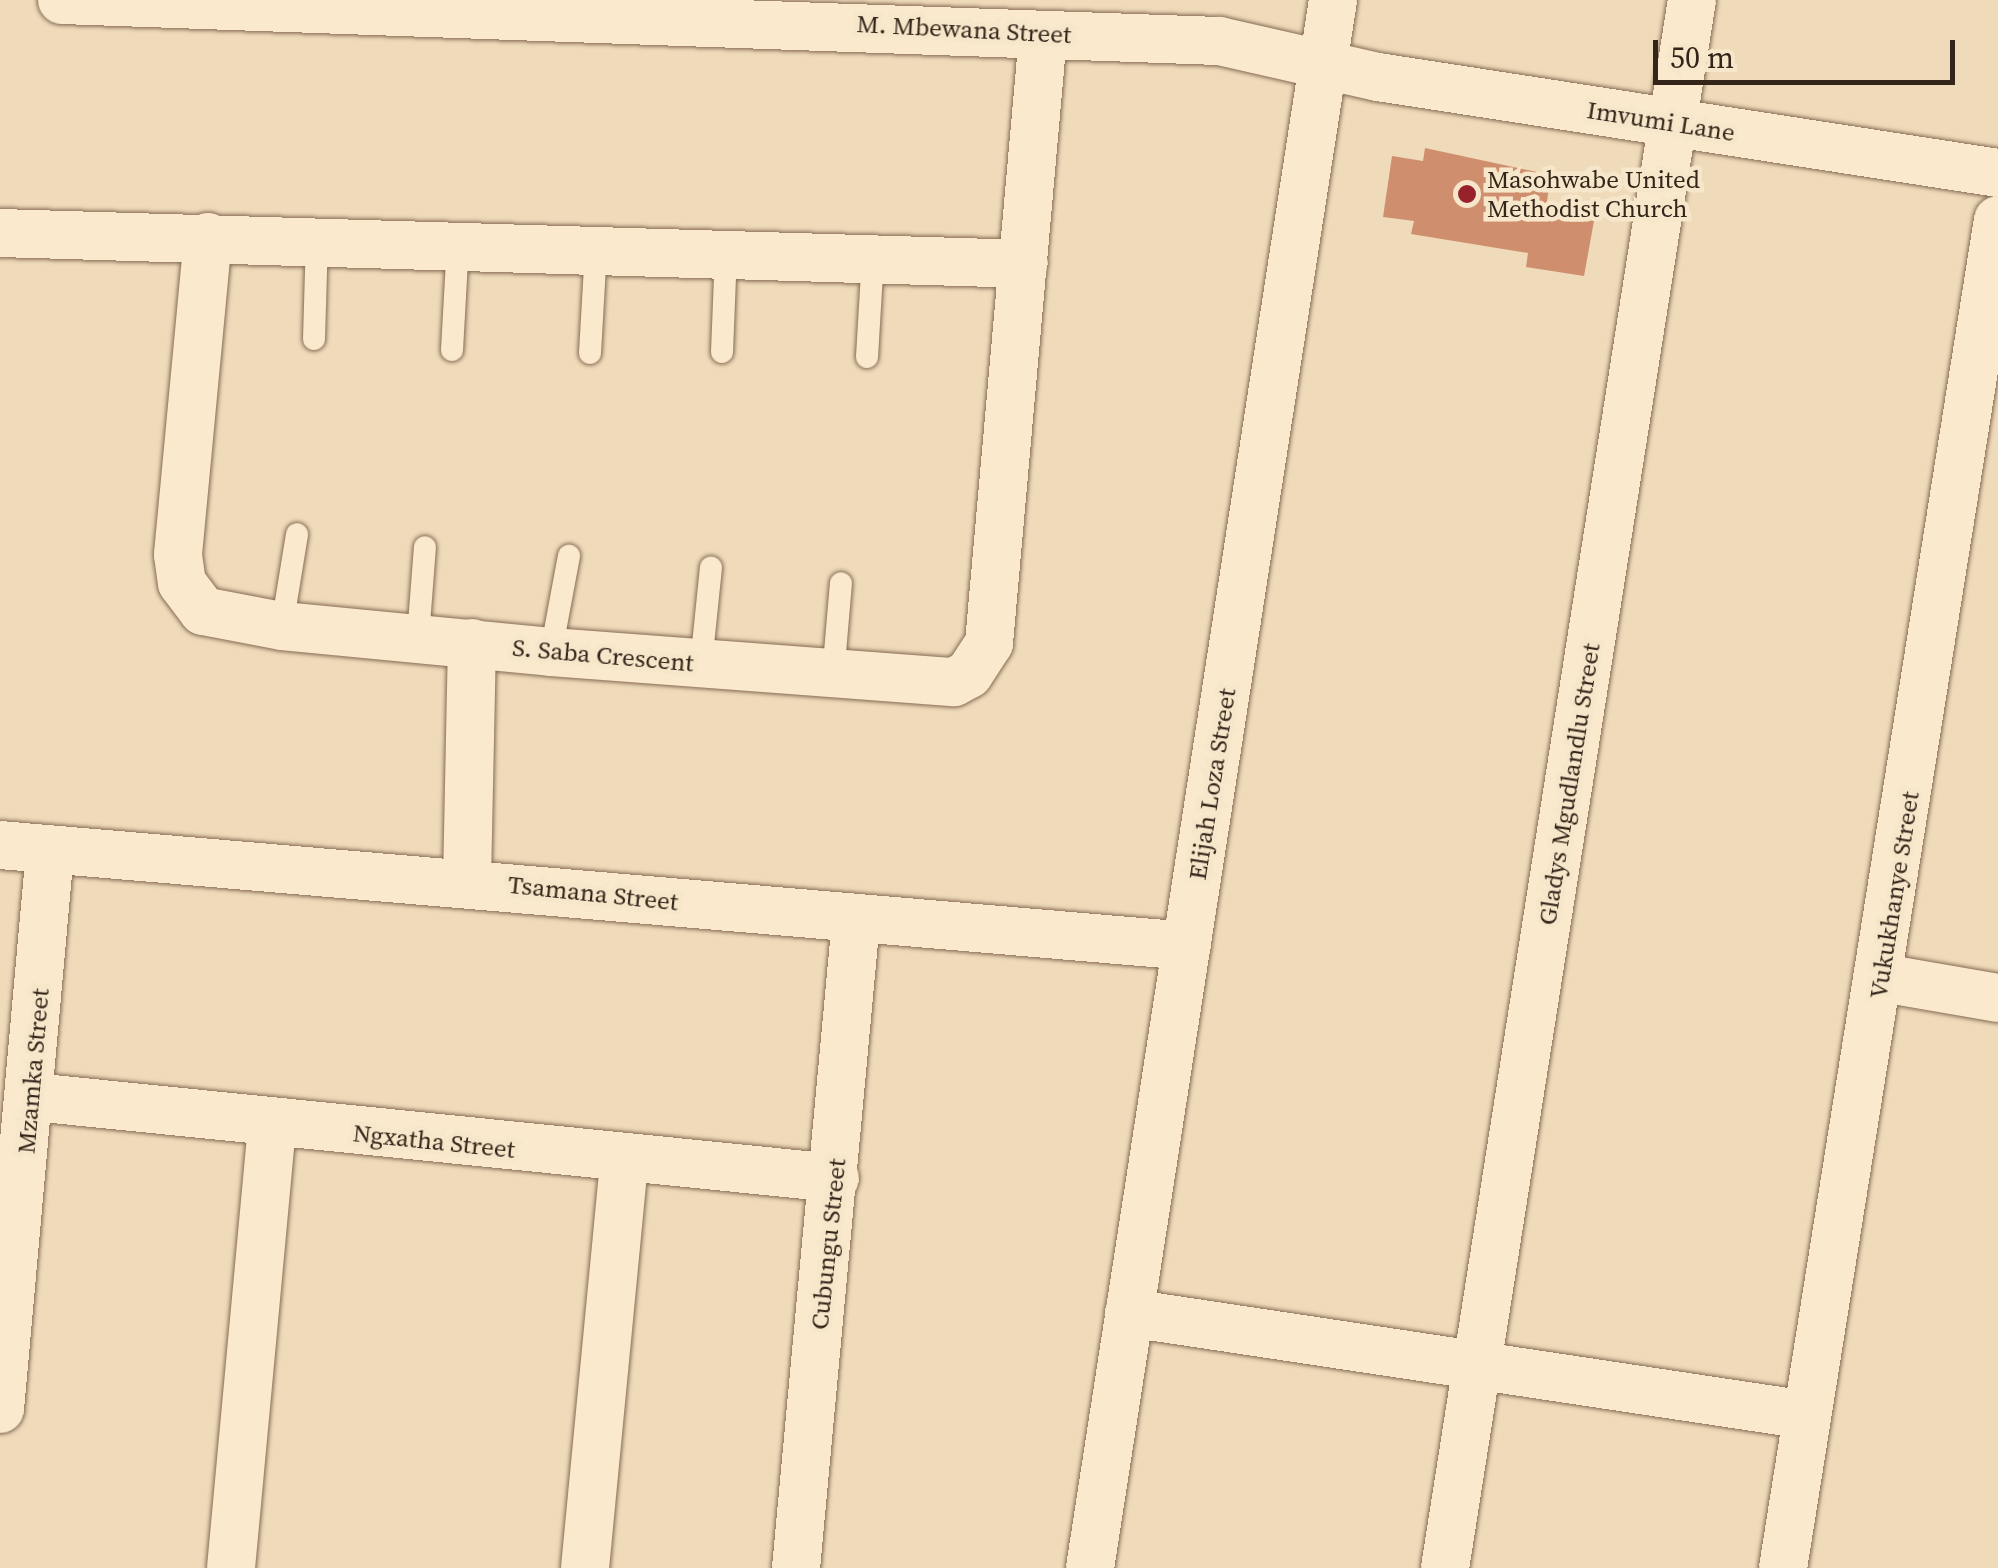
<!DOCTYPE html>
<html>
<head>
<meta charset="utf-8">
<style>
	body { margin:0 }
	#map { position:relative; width:1998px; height:1568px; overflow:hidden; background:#efdbba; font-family:"Source Serif 4",serif }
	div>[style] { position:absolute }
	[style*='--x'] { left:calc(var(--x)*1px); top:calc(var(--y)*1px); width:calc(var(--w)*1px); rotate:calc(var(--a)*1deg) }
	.building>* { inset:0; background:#cf8f6e }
	.roads { filter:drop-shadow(0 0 2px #866b54) drop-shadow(0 0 2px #866b54) }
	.lane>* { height:22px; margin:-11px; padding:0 11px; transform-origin:11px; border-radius:11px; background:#fae9cd }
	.street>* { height:48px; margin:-24px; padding:0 24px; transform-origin:24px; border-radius:24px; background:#fae9cd }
	.dots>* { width:28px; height:28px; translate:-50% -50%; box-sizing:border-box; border:5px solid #f6e6ca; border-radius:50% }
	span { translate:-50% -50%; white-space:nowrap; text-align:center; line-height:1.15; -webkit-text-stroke:9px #f6e6ca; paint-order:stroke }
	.street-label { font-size:25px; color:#34251a }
	.poi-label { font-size:25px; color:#34251a }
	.left { translate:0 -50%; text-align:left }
	.scale { position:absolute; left:1653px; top:40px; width:302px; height:45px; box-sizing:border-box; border:5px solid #34251a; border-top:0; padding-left:12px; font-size:30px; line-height:35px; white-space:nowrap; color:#34251a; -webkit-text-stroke:8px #f6e6ca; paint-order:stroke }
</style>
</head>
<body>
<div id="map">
	<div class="building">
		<i style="clip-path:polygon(1425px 148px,1551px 175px,1545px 214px,1594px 221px,1584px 276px,1526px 267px,1528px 253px,1411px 234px,1414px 221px,1383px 217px,1392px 156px,1423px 161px)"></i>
	</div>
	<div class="roads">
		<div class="lane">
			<i style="--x:314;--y:339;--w:100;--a:-88.3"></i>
			<i style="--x:452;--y:350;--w:108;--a:-86.8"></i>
			<i style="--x:722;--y:352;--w:98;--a:-87.7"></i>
			<i style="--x:590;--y:353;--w:104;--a:-86.7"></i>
			<i style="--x:867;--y:357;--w:100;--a:-86.6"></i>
			<i style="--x:282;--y:626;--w:93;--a:-80.7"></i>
			<i style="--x:418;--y:637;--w:90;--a:-85.6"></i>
			<i style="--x:551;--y:652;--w:98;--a:-79.4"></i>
			<i style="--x:701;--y:664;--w:97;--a:-84.1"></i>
			<i style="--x:833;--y:676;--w:93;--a:-85.1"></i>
		</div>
		<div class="street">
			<i style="--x:62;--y:0;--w:1158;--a:2.03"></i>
			<i style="--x:1219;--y:41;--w:163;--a:12.8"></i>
			<i style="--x:1378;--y:77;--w:627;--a:8.8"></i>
			<i style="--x:0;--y:233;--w:1024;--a:1.73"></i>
			<i style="--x:208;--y:237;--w:319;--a:95.4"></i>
			<i style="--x:178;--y:555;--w:28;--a:82"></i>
			<i style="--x:182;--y:583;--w:35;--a:53"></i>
			<i style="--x:203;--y:611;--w:80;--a:10.8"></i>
			<i style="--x:282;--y:626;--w:270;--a:5.5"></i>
			<i style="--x:551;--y:652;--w:404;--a:4.3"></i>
			<i style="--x:954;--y:682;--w:17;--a:-28"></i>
			<i style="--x:969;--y:674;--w:37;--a:-57"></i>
			<i style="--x:989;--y:643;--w:610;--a:-84.92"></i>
			<i style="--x:0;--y:845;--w:1191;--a:4.86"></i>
			<i style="--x:467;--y:881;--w:238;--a:-88.8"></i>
			<i style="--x:1882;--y:978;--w:118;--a:9.8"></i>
			<i style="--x:33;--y:1097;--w:806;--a:5.77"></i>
			<i style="--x:1129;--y:1313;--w:686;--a:8.56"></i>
			<i style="--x:0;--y:1409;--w:560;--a:-84.88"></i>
			<i style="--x:231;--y:1568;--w:445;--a:-84.7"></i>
			<i style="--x:585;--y:1568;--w:410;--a:-84.5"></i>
			<i style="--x:796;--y:1568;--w:651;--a:-84.71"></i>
			<i style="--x:1090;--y:1568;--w:1587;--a:-81.19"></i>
			<i style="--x:1445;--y:1568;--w:1587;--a:-81.05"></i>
			<i style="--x:1783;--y:1568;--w:1365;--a:-80.94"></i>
		</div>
	</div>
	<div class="dots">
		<i style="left:1467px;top:194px;background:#97222b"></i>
	</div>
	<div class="street-label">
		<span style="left:964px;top:29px;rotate:3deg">M. Mbewana Street</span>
		<span style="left:1661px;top:121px;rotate:9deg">Imvumi Lane</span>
		<span style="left:603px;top:655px;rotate:5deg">S. Saba Crescent</span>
		<span style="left:1212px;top:784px;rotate:-81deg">Elijah Loza Street</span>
		<span style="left:1569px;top:784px;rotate:-81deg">Gladys Mgudlandlu Street</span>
		<span style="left:593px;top:893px;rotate:6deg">Tsamana Street</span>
		<span style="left:1894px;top:895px;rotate:-81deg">Vukukhanye Street</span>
		<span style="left:33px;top:1071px;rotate:-85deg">Mzamka Street</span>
		<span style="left:434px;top:1141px;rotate:6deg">Ngxatha Street</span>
		<span style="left:828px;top:1244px;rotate:-84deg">Cubungu Street</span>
	</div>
	<div class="poi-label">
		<span class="left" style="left:1487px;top:194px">Masohwabe United<br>Methodist Church</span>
	</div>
	<div class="scale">50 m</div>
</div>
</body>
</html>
